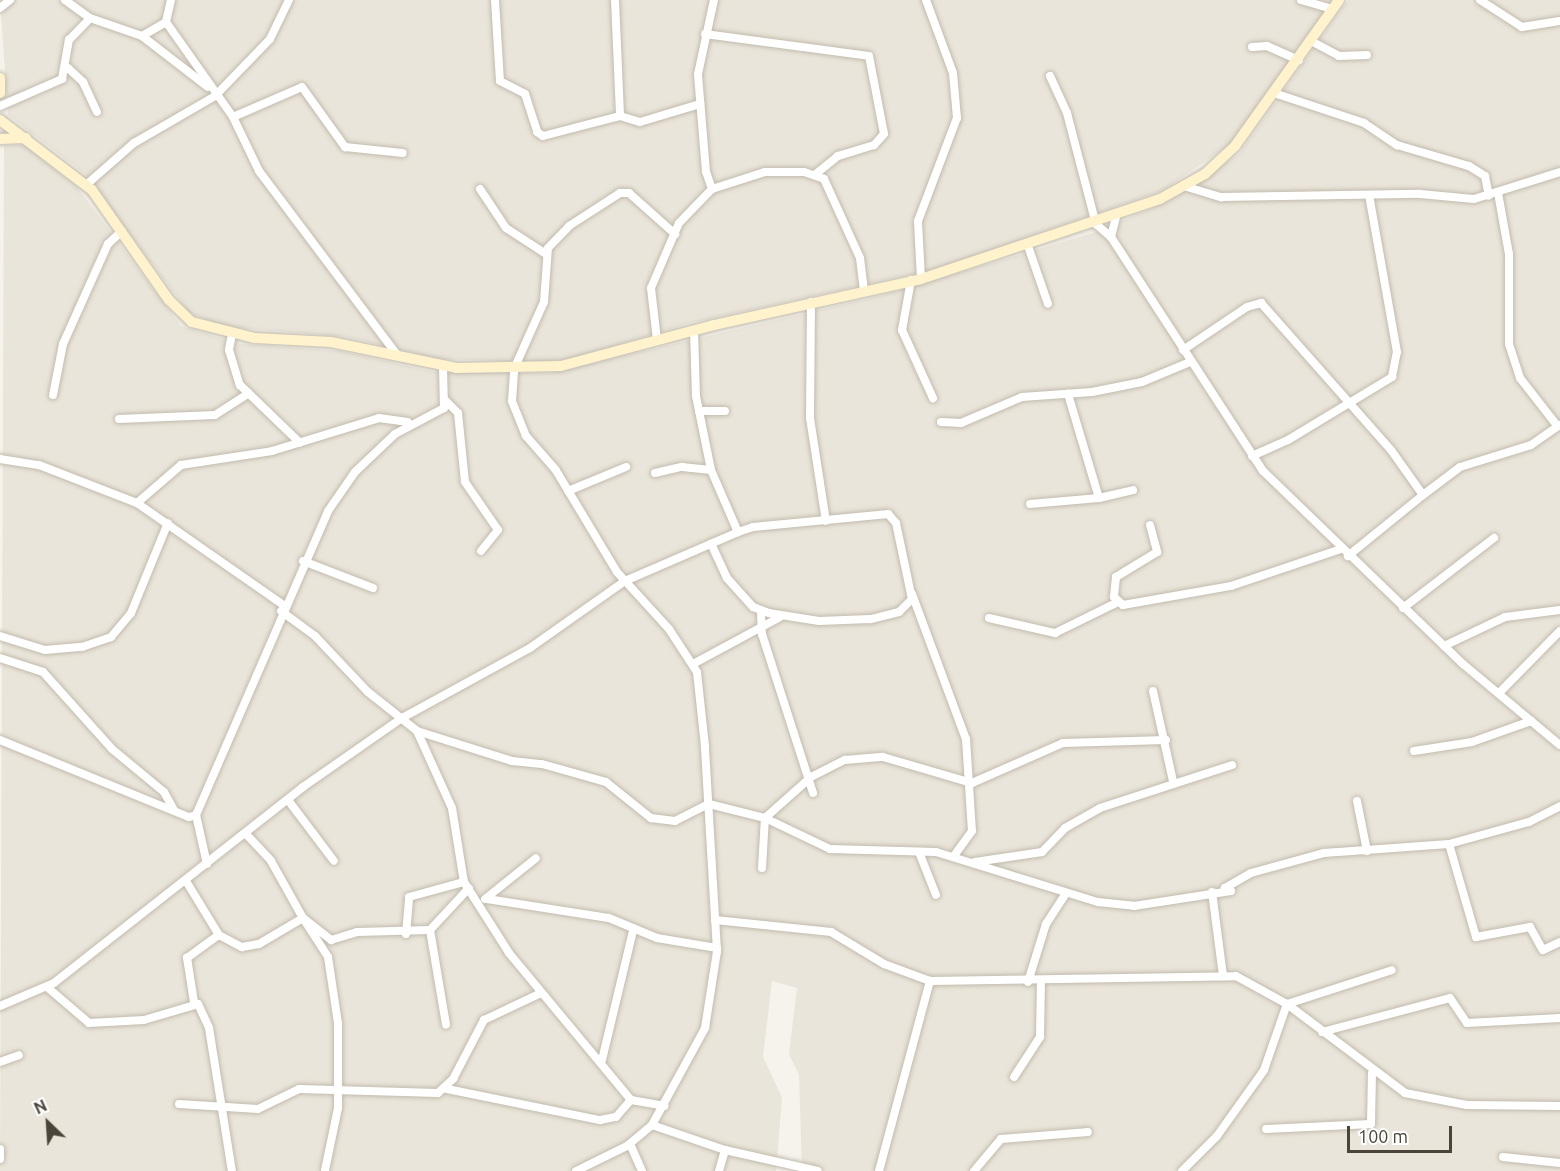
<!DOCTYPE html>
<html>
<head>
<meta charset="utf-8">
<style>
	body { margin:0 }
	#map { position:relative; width:1560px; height:1171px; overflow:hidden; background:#f6f3ec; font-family:Ubuntu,sans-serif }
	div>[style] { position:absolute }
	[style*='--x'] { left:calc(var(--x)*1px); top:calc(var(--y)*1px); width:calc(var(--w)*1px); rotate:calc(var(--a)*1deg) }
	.residential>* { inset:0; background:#eae5da }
	.roads { filter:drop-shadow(0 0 2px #c2bbae) drop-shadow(0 0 2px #c2bbae) }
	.minor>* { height:8px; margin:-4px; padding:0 4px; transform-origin:4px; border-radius:4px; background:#fff }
	.secondary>* { height:10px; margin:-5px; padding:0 5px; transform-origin:5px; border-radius:5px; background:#fff3cd }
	span { translate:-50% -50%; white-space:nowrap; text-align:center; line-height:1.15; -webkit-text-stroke:6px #fff; paint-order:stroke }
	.north { position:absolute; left:18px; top:1093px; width:60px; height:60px; -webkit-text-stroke:4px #fff; paint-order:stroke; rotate:335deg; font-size:16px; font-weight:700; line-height:24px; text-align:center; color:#4b4439 }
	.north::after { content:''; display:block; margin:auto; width:21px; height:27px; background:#4b4439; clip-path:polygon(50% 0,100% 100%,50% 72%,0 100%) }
	.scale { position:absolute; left:1347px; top:1126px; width:105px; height:27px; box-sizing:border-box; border:3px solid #4b4439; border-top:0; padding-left:8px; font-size:18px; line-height:21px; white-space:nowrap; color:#4b4439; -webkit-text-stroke:4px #fff; paint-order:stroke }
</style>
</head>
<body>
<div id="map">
	<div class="residential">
		<i style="clip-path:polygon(0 0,1333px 0,1230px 144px,1162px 191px,931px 270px,690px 323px,571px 359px,539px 362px,439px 359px,347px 337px,227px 327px,189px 313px,85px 174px,8px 115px)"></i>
		<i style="clip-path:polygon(1348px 0,1560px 0,1560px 1171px,802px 1171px,799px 1075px,789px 1054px,797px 988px,772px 981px,763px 1057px,782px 1097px,776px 1171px,0 1171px,4px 146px,24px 145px,76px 186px,181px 326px,240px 344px,340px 351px,434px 372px,550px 373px,884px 295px,1096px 232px,1169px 201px,1239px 154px)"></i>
	</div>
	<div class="roads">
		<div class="minor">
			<i style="--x:65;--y:0;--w:31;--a:36"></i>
			<i style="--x:90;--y:18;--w:55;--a:19.1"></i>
			<i style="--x:142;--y:36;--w:83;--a:37.7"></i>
			<i style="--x:171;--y:0;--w:23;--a:103"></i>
			<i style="--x:166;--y:22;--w:116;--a:54.8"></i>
			<i style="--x:233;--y:117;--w:60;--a:64.3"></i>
			<i style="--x:259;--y:171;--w:230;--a:53.1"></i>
			<i style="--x:495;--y:0;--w:81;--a:86.5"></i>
			<i style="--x:500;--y:81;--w:28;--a:27"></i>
			<i style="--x:525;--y:94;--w:40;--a:72"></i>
			<i style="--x:537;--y:132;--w:7;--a:34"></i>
			<i style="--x:543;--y:136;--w:80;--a:-14.6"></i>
			<i style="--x:615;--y:0;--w:116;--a:87.5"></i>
			<i style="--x:620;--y:116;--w:21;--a:17"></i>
			<i style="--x:640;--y:122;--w:63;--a:-16.7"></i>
			<i style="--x:1301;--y:0;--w:33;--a:16"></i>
			<i style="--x:1480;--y:0;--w:50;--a:32.7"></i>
			<i style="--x:1522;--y:27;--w:38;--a:-9"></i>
			<i style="--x:0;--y:8;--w:13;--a:-39"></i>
			<i style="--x:705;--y:34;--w:165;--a:7.6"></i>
			<i style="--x:869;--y:56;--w:79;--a:79.1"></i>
			<i style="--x:884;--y:134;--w:15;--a:132"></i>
			<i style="--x:874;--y:145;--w:38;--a:163"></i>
			<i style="--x:838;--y:156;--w:28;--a:141"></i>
			<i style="--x:142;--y:36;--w:28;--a:-30"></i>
			<i style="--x:1311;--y:41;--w:32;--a:28"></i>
			<i style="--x:1339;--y:56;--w:28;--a:-2"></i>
			<i style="--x:1252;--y:47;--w:15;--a:-4"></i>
			<i style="--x:1267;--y:46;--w:35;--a:24"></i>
			<i style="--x:68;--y:68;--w:21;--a:43"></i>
			<i style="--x:83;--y:82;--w:33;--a:65"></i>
			<i style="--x:1050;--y:76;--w:41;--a:65.3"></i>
			<i style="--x:1067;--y:113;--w:115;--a:75.4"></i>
			<i style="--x:1096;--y:224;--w:20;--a:41"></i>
			<i style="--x:1111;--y:237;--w:279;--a:57"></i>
			<i style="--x:1263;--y:471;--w:278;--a:44"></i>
			<i style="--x:1463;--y:664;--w:126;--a:39.9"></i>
			<i style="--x:1277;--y:94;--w:92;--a:18.4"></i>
			<i style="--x:1364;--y:123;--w:40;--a:34"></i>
			<i style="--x:1397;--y:145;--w:75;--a:16.3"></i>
			<i style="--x:1469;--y:166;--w:19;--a:32"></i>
			<i style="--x:1485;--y:176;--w:20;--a:79"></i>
			<i style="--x:0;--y:106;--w:68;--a:-23.5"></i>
			<i style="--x:62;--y:79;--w:40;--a:-80"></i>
			<i style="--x:69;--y:40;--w:30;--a:-46"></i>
			<i style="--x:233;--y:117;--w:75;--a:-23.5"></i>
			<i style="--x:302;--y:87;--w:74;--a:54.4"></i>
			<i style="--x:345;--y:147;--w:58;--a:5.9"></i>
			<i style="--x:86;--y:185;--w:64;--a:-41.2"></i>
			<i style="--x:134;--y:143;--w:94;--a:-30.1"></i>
			<i style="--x:215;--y:96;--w:79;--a:-46"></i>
			<i style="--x:270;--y:39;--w:43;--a:-64"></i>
			<i style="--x:1184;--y:186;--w:39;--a:17"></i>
			<i style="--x:1221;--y:197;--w:199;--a:-0.9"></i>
			<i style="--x:1420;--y:194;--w:54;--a:5.3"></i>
			<i style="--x:1474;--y:199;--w:90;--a:-17.4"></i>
			<i style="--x:480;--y:189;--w:47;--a:56.3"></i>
			<i style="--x:506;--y:228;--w:48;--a:33"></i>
			<i style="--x:712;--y:189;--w:18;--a:-109"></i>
			<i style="--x:706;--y:172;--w:98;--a:-94.7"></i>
			<i style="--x:698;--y:74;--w:76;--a:-77.8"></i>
			<i style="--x:1498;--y:193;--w:62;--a:79.8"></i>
			<i style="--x:1509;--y:254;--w:90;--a:90"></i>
			<i style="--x:1509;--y:344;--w:36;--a:72"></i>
			<i style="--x:1520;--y:378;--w:58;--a:52"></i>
			<i style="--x:1111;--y:237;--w:21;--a:-76"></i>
			<i style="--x:1028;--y:246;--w:61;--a:71"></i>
			<i style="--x:921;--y:279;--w:58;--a:-93"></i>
			<i style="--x:918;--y:221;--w:110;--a:-69.3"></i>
			<i style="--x:957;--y:118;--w:45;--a:-95.1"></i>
			<i style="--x:953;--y:73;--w:78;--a:-110.3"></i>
			<i style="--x:911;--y:280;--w:51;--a:100.2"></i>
			<i style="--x:902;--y:330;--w:75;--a:65.5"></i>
			<i style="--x:811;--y:302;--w:116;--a:90.5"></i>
			<i style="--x:810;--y:418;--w:104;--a:81.2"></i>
			<i style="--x:694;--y:330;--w:66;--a:88.3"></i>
			<i style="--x:696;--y:396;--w:76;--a:78.5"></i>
			<i style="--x:232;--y:334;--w:16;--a:101"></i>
			<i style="--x:229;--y:350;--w:37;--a:73"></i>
			<i style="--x:240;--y:385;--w:83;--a:44"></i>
			<i style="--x:657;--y:340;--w:52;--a:-96.6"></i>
			<i style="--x:651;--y:288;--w:71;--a:-66.7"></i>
			<i style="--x:679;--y:223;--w:47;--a:-45.9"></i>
			<i style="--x:712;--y:189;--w:56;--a:-17.8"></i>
			<i style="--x:765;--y:172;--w:39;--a:0"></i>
			<i style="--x:804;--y:172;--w:21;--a:19"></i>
			<i style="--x:824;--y:179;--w:87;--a:65.5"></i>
			<i style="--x:860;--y:258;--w:32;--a:83"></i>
			<i style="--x:1183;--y:350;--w:77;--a:-33.9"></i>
			<i style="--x:1247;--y:307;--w:15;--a:-16"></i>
			<i style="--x:1261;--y:303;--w:196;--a:48.5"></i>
			<i style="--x:1391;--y:450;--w:55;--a:54.6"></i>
			<i style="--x:1423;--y:495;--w:97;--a:140.9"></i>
			<i style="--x:53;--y:395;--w:52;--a:-78.9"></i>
			<i style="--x:63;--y:344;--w:110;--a:-65.8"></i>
			<i style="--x:108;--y:244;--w:19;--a:-43"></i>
			<i style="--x:446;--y:401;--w:17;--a:45"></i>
			<i style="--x:458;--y:413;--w:69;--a:84.2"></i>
			<i style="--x:465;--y:482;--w:58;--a:55.5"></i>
			<i style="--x:498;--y:530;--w:27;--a:129"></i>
			<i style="--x:699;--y:411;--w:26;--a:0"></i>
			<i style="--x:119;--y:419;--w:96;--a:-2.4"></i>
			<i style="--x:215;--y:415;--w:40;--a:-32.9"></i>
			<i style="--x:941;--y:422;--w:20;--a:3"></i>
			<i style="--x:961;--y:423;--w:66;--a:-23.1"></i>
			<i style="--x:1022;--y:397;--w:70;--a:-4.1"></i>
			<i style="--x:1092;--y:392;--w:51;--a:-11.3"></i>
			<i style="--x:1142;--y:382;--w:52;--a:-22.6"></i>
			<i style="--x:1252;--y:456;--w:39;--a:-24"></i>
			<i style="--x:1288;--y:440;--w:122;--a:-31.2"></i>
			<i style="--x:1392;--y:377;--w:25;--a:-79"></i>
			<i style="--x:1397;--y:352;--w:159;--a:-100.1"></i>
			<i style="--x:0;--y:459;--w:39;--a:9"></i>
			<i style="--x:39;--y:465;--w:105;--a:21.2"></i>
			<i style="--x:137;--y:503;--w:178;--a:34.9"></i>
			<i style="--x:655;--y:473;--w:28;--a:-13"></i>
			<i style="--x:682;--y:467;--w:29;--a:6"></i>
			<i style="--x:711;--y:470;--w:68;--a:66.5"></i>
			<i style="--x:568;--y:491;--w:63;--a:-22.5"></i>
			<i style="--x:1423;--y:495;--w:46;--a:-37.1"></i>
			<i style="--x:1460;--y:467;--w:74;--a:-17.2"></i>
			<i style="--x:1531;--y:445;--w:35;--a:-35"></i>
			<i style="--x:1099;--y:498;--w:35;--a:-13"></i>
			<i style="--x:137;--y:503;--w:58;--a:-40.8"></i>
			<i style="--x:181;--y:465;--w:92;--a:-8.7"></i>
			<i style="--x:272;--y:451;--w:112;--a:-17.1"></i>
			<i style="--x:379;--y:418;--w:29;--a:8"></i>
			<i style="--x:1030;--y:504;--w:69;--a:-5"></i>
			<i style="--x:1099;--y:498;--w:109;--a:-106.6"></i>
			<i style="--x:1150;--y:525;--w:28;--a:75"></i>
			<i style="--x:1157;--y:552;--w:48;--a:148.6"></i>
			<i style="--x:1116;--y:577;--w:20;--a:96"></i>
			<i style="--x:1114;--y:597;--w:12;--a:42"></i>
			<i style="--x:1123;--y:605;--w:110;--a:-10"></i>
			<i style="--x:1231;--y:586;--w:116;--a:-18.6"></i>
			<i style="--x:303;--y:561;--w:75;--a:21.1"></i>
			<i style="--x:912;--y:594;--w:155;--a:69.6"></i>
			<i style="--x:966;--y:739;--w:92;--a:86.3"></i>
			<i style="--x:972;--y:831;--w:31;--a:126"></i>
			<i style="--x:1403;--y:608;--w:115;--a:-37.6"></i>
			<i style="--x:281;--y:611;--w:42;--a:36.3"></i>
			<i style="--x:315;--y:636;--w:77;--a:46.6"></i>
			<i style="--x:368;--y:692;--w:63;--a:38.5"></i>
			<i style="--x:417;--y:731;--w:85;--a:65.6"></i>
			<i style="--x:452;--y:808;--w:75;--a:80.8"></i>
			<i style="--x:464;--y:882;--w:84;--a:57.6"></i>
			<i style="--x:509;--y:953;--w:191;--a:50.3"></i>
			<i style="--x:631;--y:1100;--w:34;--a:10"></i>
			<i style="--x:761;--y:611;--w:23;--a:88"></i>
			<i style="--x:762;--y:634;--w:167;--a:72.2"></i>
			<i style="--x:989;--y:618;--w:68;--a:12.8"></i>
			<i style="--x:1055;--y:633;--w:70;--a:-26.2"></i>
			<i style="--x:0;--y:636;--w:47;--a:17.3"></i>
			<i style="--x:45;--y:650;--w:37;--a:-5"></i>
			<i style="--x:82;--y:647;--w:31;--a:-19"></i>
			<i style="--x:111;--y:637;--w:31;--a:-50"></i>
			<i style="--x:131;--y:613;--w:97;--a:-67.7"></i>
			<i style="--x:1444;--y:646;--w:68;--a:-25.4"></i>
			<i style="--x:1505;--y:617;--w:55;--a:-7.3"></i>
			<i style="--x:0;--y:658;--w:45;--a:18"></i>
			<i style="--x:43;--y:672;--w:103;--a:48.1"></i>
			<i style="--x:112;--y:749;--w:67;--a:39.6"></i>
			<i style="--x:164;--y:792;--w:21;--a:61"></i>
			<i style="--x:693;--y:664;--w:99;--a:-28.4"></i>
			<i style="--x:1153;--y:691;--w:92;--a:77.5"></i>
			<i style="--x:1499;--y:693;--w:87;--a:-45.5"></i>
			<i style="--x:417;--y:731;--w:100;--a:17.5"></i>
			<i style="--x:512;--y:761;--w:30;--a:6"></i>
			<i style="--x:542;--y:764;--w:66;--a:15.7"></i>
			<i style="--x:606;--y:782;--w:58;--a:38.7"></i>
			<i style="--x:651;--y:818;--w:24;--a:7"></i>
			<i style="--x:675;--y:821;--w:38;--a:-27"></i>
			<i style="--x:709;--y:804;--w:58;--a:14"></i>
			<i style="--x:765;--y:818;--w:72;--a:25.5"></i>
			<i style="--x:830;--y:849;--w:106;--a:1.6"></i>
			<i style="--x:936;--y:852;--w:170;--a:17.2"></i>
			<i style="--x:1098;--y:902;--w:36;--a:6"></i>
			<i style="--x:1134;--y:906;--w:98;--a:-8.8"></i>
			<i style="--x:1231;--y:891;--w:7;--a:-153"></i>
			<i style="--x:1225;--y:888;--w:30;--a:-30"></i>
			<i style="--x:1251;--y:873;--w:76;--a:-15.3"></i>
			<i style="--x:1324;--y:853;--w:125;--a:-4.1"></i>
			<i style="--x:1449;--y:844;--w:83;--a:-15.4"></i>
			<i style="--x:1529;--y:822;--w:35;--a:-27"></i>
			<i style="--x:0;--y:740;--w:204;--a:22.2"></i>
			<i style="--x:189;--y:817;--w:7;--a:-16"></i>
			<i style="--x:196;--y:815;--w:331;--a:-66.5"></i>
			<i style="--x:328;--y:511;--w:47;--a:-55.3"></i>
			<i style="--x:355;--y:472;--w:55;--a:-43.5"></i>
			<i style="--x:395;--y:434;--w:55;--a:-28"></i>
			<i style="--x:444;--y:408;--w:42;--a:-91.4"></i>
			<i style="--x:1414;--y:751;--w:59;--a:-8.8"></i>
			<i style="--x:1472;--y:742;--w:63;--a:-19.6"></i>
			<i style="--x:288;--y:800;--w:76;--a:53"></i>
			<i style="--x:1357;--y:801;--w:51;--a:78.7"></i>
			<i style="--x:196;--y:815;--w:50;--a:77.3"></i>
			<i style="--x:247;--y:835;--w:35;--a:47"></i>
			<i style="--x:271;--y:861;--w:65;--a:60.7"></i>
			<i style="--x:303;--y:918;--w:36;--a:38"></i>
			<i style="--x:331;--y:940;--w:27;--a:-17"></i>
			<i style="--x:357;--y:932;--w:73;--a:-1.6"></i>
			<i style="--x:430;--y:930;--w:57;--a:-47.1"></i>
			<i style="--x:1449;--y:844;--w:97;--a:73.8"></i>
			<i style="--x:1476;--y:937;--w:55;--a:-10.5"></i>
			<i style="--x:1530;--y:927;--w:26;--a:61"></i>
			<i style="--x:1543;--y:950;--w:19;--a:-25"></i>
			<i style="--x:919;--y:852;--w:46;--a:68.4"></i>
			<i style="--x:975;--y:862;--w:68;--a:-8.5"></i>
			<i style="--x:1042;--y:852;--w:33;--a:-46"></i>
			<i style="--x:1065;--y:828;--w:40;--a:-29.7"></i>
			<i style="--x:1100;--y:808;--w:139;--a:-18"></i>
			<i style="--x:762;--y:868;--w:50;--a:-86.6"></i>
			<i style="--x:765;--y:818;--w:62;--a:-41.7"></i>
			<i style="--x:811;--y:777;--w:38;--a:-27"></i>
			<i style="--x:845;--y:760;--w:38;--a:-5"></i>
			<i style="--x:883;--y:757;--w:93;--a:16.3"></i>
			<i style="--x:972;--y:783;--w:99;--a:-23.7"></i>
			<i style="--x:1063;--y:743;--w:103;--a:-1.7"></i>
			<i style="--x:186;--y:881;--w:63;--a:58.6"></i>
			<i style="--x:219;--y:935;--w:26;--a:28"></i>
			<i style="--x:242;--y:947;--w:17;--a:-10"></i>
			<i style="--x:259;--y:944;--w:51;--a:-30.6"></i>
			<i style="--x:303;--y:918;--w:46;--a:57.3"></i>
			<i style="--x:328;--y:957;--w:67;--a:81.4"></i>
			<i style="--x:338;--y:1023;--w:85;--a:90"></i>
			<i style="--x:338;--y:1108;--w:63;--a:101.8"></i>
			<i style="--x:1212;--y:892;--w:85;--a:82.5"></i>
			<i style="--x:485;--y:899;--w:65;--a:-38.8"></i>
			<i style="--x:487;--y:899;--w:123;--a:8.9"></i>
			<i style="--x:609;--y:918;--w:52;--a:22.6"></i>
			<i style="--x:657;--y:938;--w:61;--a:9.5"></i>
			<i style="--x:715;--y:920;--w:117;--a:5.9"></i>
			<i style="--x:831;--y:932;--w:62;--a:31.1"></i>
			<i style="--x:884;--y:964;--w:49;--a:20.3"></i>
			<i style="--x:930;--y:981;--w:306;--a:-0.9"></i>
			<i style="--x:1236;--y:976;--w:58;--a:28.8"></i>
			<i style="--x:1287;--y:1004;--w:148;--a:37"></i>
			<i style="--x:1405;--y:1093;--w:63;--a:11"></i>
			<i style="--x:1467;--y:1105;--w:93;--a:0.6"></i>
			<i style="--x:430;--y:930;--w:96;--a:80.4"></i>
			<i style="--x:406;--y:934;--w:37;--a:-85"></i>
			<i style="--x:409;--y:897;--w:57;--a:-15.3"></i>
			<i style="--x:1028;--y:982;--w:61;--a:-72.8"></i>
			<i style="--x:1046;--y:924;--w:37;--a:-57"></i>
			<i style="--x:47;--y:987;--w:55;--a:40.6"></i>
			<i style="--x:89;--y:1023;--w:55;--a:-3.1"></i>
			<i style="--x:144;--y:1020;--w:56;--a:-16.5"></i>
			<i style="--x:198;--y:1004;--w:26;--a:65"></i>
			<i style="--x:209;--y:1028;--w:145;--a:80.9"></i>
			<i style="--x:194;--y:1002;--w:45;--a:-99"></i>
			<i style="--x:187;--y:958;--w:39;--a:-36"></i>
			<i style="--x:0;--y:1006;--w:59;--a:-23.1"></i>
			<i style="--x:54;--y:983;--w:317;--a:-38.2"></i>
			<i style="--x:303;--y:787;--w:121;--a:-34.9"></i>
			<i style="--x:402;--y:718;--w:146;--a:-28.7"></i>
			<i style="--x:530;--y:648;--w:116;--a:-35.2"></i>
			<i style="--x:625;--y:581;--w:123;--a:-23.4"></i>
			<i style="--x:738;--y:532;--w:16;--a:-18"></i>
			<i style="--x:753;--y:527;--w:136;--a:-5.5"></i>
			<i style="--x:888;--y:514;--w:12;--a:48"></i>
			<i style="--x:896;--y:523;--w:78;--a:78.1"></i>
			<i style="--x:912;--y:599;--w:18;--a:135"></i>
			<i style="--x:899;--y:612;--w:30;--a:166"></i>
			<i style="--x:870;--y:619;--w:51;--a:177.8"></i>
			<i style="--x:819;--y:621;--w:51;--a:-170.9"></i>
			<i style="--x:769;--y:613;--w:17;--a:-159"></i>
			<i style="--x:753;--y:607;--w:39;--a:-132"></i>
			<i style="--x:727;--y:578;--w:38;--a:-115"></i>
			<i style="--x:1322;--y:1032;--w:132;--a:-14.9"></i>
			<i style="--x:1450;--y:998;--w:30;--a:56"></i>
			<i style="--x:1467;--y:1023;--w:93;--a:-3.1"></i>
			<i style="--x:602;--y:1060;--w:133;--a:-76.5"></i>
			<i style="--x:0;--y:1062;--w:20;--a:-20"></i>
			<i style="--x:1014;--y:1077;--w:48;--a:-57"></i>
			<i style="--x:1040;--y:1037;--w:55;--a:-89"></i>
			<i style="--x:447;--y:1089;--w:156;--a:11.5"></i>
			<i style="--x:600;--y:1120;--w:16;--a:-11"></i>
			<i style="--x:616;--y:1117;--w:23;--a:-49"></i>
			<i style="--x:179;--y:1104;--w:79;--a:3.6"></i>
			<i style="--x:258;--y:1109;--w:46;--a:-26"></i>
			<i style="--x:299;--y:1089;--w:139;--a:1.6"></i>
			<i style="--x:438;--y:1093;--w:21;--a:-43"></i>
			<i style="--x:453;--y:1079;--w:67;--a:-62.3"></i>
			<i style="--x:484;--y:1020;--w:61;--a:-25.3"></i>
			<i style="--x:652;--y:1125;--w:77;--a:18.9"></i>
			<i style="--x:725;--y:1150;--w:95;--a:12.7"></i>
			<i style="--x:1266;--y:1129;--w:105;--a:-2.7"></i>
			<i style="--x:1371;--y:1124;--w:51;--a:-88.9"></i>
			<i style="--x:630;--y:1144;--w:30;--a:66"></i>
			<i style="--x:0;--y:1149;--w:10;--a:90"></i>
			<i style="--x:1503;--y:1157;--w:57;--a:6"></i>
			<i style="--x:576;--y:1171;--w:57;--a:-26.1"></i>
			<i style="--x:627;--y:1146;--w:33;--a:-40"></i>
			<i style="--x:652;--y:1125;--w:111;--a:-61.3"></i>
			<i style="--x:705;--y:1028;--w:78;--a:-81.1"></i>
			<i style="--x:717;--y:951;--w:205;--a:-93.4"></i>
			<i style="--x:705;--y:746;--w:74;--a:-96.2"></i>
			<i style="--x:697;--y:672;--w:51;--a:-123.1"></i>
			<i style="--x:669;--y:629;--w:77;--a:-132.4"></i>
			<i style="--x:617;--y:572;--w:120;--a:-121"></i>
			<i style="--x:555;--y:469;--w:44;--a:-131.3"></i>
			<i style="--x:526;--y:436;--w:38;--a:-112"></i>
			<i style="--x:512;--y:401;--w:32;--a:-86"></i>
			<i style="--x:514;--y:369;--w:73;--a:-65.9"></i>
			<i style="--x:544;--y:302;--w:54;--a:-85.8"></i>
			<i style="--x:548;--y:248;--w:30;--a:-46"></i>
			<i style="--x:569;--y:226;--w:61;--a:-32.9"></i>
			<i style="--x:620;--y:193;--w:9;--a:0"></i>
			<i style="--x:629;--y:193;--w:62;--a:41.7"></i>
			<i style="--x:719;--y:1171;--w:22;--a:-74"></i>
			<i style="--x:879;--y:1171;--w:197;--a:-75"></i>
			<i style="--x:974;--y:1171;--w:42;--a:-49.8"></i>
			<i style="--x:1001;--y:1139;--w:87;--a:-4.6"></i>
			<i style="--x:1182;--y:1171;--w:49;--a:-45"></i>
			<i style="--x:1217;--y:1136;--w:81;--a:-54.5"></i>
			<i style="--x:1264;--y:1070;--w:70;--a:-70.8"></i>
			<i style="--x:1287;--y:1004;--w:110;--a:-17.9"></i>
		</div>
		<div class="secondary">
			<i style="--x:0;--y:78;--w:15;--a:90"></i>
			<i style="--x:0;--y:120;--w:116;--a:37.3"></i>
			<i style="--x:92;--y:190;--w:134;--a:55"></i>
			<i style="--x:169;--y:300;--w:32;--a:44"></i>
			<i style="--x:192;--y:322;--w:65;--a:14.3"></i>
			<i style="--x:255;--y:338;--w:76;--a:3"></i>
			<i style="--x:331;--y:342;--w:128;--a:11.7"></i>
			<i style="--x:456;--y:368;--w:105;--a:-1.1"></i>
			<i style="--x:561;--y:366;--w:158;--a:-15"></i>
			<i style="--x:714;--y:325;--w:212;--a:-12.5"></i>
			<i style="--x:921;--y:279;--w:252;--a:-18.5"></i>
			<i style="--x:1160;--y:199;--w:51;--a:-29.1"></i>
			<i style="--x:1205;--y:174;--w:41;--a:-43"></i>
			<i style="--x:1235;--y:146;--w:179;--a:-54.5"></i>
			<i style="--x:0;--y:139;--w:26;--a:-2"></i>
		</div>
	</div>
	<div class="north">N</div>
	<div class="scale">100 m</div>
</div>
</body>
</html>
